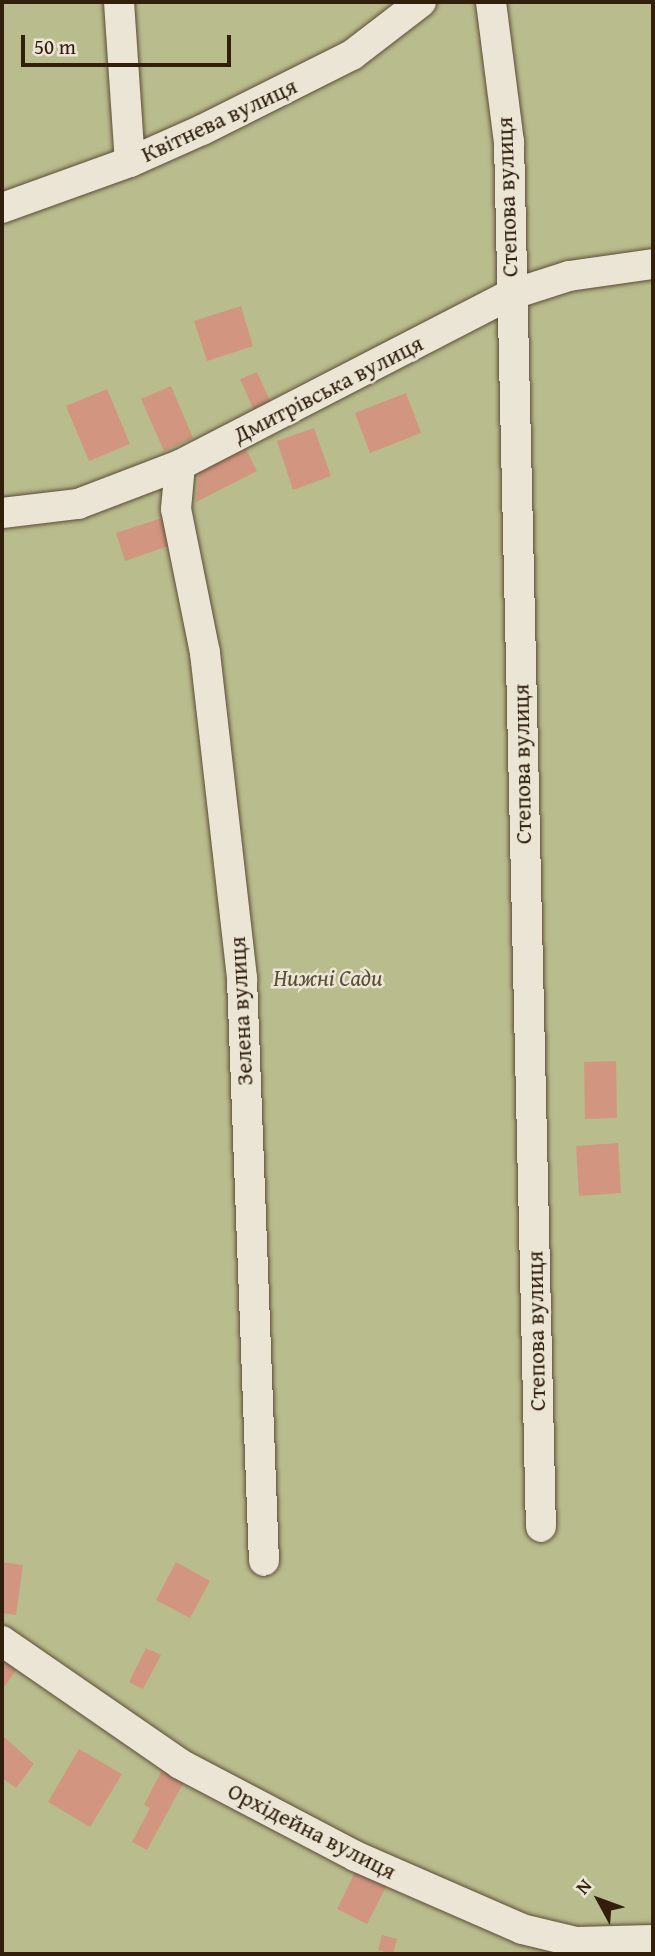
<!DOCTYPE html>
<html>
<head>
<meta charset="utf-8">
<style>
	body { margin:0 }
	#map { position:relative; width:655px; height:1956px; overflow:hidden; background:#ded7be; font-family:"Gentium Book Plus",serif }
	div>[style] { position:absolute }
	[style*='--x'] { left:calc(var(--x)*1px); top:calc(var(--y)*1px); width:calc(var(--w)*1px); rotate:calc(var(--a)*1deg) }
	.green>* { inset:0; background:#b9bc8c }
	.building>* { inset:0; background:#d29680 }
	.roads { filter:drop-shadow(0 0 2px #5c4c38) drop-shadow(0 0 2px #5c4c38) }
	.minor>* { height:30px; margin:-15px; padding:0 15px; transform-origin:15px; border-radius:15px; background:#eae5d5 }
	span { translate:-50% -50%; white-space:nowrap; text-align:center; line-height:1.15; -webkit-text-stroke:5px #eae5d5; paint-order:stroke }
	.street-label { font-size:23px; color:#311e0b }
	.park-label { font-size:23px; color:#5a4d32; font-style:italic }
	.frame { position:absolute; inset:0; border:4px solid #311e0b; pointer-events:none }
	.north { position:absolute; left:564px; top:1865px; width:70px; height:70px; -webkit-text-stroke:5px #eae5d5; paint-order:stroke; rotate:311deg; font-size:19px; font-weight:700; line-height:28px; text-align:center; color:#311e0b }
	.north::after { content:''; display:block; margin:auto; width:24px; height:32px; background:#311e0b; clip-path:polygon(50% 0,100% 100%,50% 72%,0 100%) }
	.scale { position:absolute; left:21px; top:35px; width:210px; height:32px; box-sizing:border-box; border:4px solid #311e0b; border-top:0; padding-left:9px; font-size:21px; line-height:24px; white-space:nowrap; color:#311e0b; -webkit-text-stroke:5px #eae5d5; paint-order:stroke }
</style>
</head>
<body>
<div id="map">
	<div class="green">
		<i style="clip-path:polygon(2px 2px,653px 2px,653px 1954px,2px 1954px)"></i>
	</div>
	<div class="building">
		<i style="clip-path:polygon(241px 306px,253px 346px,207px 361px,194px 321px)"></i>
		<i style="clip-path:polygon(257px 372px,272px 405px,255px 413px,240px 379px)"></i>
		<i style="clip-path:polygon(171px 386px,193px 438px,164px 451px,141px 399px)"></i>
		<i style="clip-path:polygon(107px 389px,130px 444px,89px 461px,66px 406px)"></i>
		<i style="clip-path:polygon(406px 393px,421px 433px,370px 453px,355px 413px)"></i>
		<i style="clip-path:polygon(314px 428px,331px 476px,293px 490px,277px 441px)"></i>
		<i style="clip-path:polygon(244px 445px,257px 471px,196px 502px,200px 466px)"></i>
		<i style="clip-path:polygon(165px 517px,174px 544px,125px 561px,116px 533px)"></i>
		<i style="clip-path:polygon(616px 1061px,617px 1118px,585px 1119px,584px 1062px)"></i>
		<i style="clip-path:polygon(618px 1143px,621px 1193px,579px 1196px,576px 1146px)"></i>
		<i style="clip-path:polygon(2px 1562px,23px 1565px,16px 1615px,2px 1613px)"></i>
		<i style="clip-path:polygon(176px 1562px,210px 1581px,190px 1618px,156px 1600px)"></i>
		<i style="clip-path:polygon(146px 1648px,161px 1655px,143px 1689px,129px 1682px)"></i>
		<i style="clip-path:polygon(2px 1659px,16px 1670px,2px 1690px)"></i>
		<i style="clip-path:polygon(2px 1735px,34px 1764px,16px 1788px,2px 1778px)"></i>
		<i style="clip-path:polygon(79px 1749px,122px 1774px,90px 1827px,48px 1802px)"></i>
		<i style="clip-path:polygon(162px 1770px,184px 1782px,147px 1850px,132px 1842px,150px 1808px,144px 1805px)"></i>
		<i style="clip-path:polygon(357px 1868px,388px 1883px,367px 1924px,337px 1909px)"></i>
		<i style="clip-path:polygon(382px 1935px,397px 1939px,393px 1954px,378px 1950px)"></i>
	</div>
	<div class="roads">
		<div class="minor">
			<i style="--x:119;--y:2;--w:160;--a:86.1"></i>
			<i style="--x:491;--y:2;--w:141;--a:82.7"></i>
			<i style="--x:509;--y:142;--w:1385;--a:88.68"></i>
			<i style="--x:2;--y:208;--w:136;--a:-19.8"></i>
			<i style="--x:130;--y:162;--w:79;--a:-24"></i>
			<i style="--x:202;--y:130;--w:168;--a:-26.6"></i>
			<i style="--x:352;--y:55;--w:87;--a:-37.5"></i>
			<i style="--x:180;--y:465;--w:44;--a:95.2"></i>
			<i style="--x:176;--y:509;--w:147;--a:78.6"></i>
			<i style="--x:205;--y:653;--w:328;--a:83.5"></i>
			<i style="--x:242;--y:979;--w:582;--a:87.84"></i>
			<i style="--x:2;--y:513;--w:77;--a:-6.8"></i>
			<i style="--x:78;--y:504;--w:109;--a:-20.9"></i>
			<i style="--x:180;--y:465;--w:371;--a:-27.3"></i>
			<i style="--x:510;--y:295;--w:62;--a:-17.9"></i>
			<i style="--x:569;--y:276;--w:85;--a:-8.1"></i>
			<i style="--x:2;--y:1641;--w:216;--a:34.6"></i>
			<i style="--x:180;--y:1764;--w:198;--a:27.7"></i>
			<i style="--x:355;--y:1856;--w:182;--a:23.6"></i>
			<i style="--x:522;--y:1929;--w:56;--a:13.5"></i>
			<i style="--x:576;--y:1942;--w:77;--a:-1.5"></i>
		</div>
	</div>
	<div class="street-label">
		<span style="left:219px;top:120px;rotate:-25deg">Квітнева вулиця</span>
		<span style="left:507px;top:197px;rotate:-92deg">Степова вулиця</span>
		<span style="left:328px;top:389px;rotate:-27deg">Дмитрівська вулиця</span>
		<span style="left:522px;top:764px;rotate:-91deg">Степова вулиця</span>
		<span style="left:241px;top:1011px;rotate:-93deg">Зелена вулиця</span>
		<span style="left:536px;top:1331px;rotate:-91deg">Степова вулиця</span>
		<span style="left:312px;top:1831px;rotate:27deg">Орхідейна вулиця</span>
	</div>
	<div class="park-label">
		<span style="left:328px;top:978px">Нижні Сади</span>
	</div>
	<div class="frame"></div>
	<div class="north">N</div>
	<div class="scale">50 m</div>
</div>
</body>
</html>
